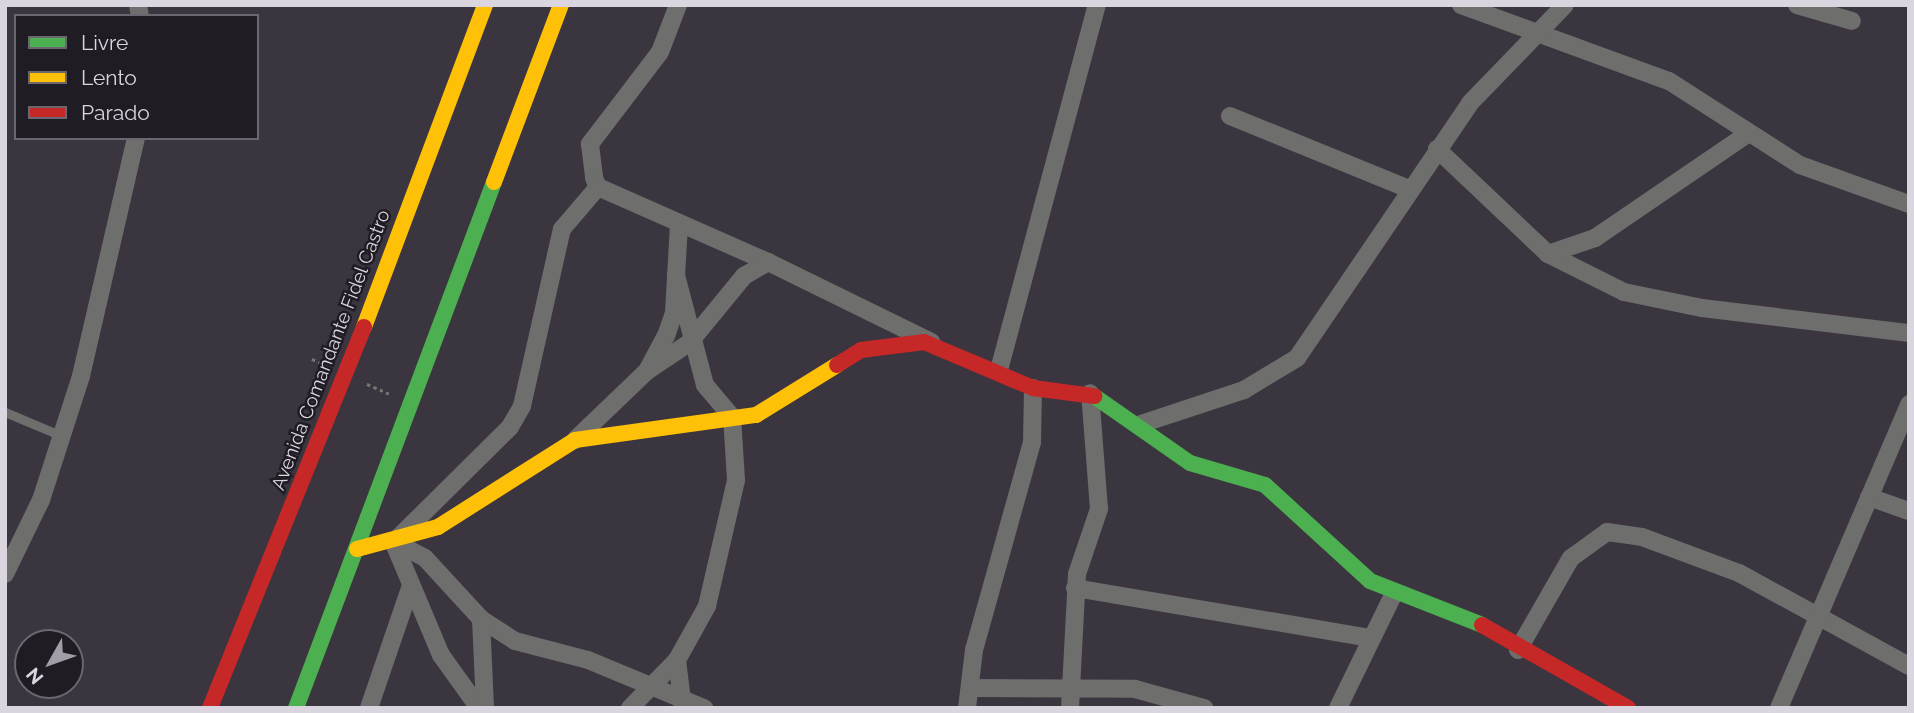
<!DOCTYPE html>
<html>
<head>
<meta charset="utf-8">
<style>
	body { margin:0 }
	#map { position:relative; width:1914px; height:713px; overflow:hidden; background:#3b353f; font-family:Raleway,sans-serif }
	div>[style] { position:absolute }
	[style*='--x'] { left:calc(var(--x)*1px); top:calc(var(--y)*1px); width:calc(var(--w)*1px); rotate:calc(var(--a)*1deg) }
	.path>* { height:2.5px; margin-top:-1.25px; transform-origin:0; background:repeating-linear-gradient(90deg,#767576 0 3.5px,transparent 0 7px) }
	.lane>* { height:9px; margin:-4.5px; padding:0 4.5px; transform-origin:4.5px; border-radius:4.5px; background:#6e6e6d }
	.street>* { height:18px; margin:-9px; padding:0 9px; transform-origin:9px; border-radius:9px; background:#6e6e6d }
	.fast>* { height:16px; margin:-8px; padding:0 8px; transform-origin:8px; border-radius:8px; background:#4caf50 }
	.slow>* { height:16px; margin:-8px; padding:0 8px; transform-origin:8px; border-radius:8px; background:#ffc107 }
	.jam>* { height:16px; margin:-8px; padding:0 8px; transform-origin:8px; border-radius:8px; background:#c62828 }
	span { translate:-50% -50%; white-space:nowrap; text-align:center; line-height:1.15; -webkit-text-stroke:5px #201c24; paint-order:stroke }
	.street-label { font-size:19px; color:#dbd5e0 }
	.frame { position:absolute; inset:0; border:7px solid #dbd5e0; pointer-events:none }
	.legend { position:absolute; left:14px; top:14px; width:245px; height:126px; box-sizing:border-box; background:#201c24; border:2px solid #6b666f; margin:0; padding:9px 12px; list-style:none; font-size:21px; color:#dbd5e0 }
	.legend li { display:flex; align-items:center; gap:14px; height:35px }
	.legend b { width:35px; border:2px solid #6b666f }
	.north { position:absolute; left:14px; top:629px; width:70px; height:70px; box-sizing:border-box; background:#201c24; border:2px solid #6b666f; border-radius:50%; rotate:230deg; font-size:19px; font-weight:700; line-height:28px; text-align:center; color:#dbd5e0 }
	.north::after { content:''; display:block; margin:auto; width:24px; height:32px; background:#a39da8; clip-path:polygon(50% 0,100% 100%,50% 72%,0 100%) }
</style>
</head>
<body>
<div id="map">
	<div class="path">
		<i style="--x:312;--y:359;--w:14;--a:25"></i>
		<i style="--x:367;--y:384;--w:24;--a:24"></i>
	</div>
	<div class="lane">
		<i style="--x:5;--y:412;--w:62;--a:22.8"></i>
	</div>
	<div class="street">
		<i style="--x:138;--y:5;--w:11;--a:80"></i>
		<i style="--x:678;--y:5;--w:50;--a:111"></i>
		<i style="--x:660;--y:52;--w:116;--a:127.3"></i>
		<i style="--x:590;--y:144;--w:34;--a:83"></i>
		<i style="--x:594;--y:178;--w:10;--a:66"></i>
		<i style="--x:598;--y:187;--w:186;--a:23.8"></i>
		<i style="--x:1461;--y:5;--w:221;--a:20.1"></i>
		<i style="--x:1669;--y:81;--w:156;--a:32.7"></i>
		<i style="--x:1800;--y:165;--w:116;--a:19.7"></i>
		<i style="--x:1797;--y:5;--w:57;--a:16.2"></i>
		<i style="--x:1230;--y:116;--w:193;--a:22.2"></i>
		<i style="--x:1437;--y:149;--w:153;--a:43.4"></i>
		<i style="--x:1548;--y:254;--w:85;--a:26.6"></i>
		<i style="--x:1624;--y:292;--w:80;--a:11.6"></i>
		<i style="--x:1702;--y:308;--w:209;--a:6.9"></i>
		<i style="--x:1548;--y:254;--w:50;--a:-18.8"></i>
		<i style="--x:1595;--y:238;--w:186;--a:-34.3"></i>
		<i style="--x:999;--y:370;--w:378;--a:-75"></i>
		<i style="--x:647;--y:371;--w:50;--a:-33.7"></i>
		<i style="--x:689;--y:343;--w:87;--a:-50.6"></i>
		<i style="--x:744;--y:276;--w:28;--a:-30"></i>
		<i style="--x:768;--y:262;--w:182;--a:26.1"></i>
		<i style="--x:1141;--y:424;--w:108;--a:-18.3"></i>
		<i style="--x:1244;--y:390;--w:62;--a:-31.1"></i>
		<i style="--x:1297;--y:358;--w:308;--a:-55.8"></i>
		<i style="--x:1470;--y:103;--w:136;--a:-45.9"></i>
		<i style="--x:575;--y:440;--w:100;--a:-43.8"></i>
		<i style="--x:647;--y:371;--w:40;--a:-62"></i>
		<i style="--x:666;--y:336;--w:24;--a:-71"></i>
		<i style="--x:674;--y:313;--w:90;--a:-86.8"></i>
		<i style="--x:1869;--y:497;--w:42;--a:19.3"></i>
		<i style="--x:399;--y:537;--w:156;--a:-44.7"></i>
		<i style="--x:510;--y:427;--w:24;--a:-60"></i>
		<i style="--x:522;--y:406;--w:181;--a:-77.3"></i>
		<i style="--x:562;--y:229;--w:55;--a:-49.4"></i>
		<i style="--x:393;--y:541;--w:36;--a:28"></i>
		<i style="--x:425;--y:558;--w:83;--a:47.4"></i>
		<i style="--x:481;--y:619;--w:40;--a:32.9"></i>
		<i style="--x:515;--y:641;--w:75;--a:14.6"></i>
		<i style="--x:588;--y:660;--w:126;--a:22.5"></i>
		<i style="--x:393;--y:541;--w:124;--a:67.2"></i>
		<i style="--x:441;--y:655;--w:65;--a:54.4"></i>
		<i style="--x:5;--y:574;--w:82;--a:-64.1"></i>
		<i style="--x:41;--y:500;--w:130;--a:-72.1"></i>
		<i style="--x:81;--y:376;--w:244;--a:-77"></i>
		<i style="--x:1075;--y:588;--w:300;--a:9.6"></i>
		<i style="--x:481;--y:619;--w:89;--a:87.4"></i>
		<i style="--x:1518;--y:650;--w:106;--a:-60.1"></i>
		<i style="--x:1571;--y:558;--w:44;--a:-35.8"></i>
		<i style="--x:1607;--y:532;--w:35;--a:8"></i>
		<i style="--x:1642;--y:537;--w:103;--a:20.4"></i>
		<i style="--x:1739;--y:573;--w:194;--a:28.7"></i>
		<i style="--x:677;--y:660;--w:48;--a:82.9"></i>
		<i style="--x:970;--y:688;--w:165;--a:0.3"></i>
		<i style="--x:1135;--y:689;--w:72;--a:15.4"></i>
		<i style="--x:369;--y:708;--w:130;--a:-71.1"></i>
		<i style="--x:630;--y:708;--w:67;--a:-45.6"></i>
		<i style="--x:677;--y:660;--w:62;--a:-60.9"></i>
		<i style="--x:707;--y:606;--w:129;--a:-77"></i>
		<i style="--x:736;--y:480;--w:63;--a:-93.6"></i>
		<i style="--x:732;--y:417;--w:42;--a:-130.2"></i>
		<i style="--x:705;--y:385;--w:114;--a:-104.8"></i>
		<i style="--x:967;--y:708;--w:58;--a:-83.1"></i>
		<i style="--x:974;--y:650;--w:216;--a:-74.4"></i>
		<i style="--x:1032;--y:442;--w:54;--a:-88.9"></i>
		<i style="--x:1070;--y:708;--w:134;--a:-87"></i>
		<i style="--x:1077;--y:574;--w:69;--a:-71.3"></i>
		<i style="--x:1099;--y:509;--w:116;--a:-94.4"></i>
		<i style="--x:1338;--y:708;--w:128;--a:-64"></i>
		<i style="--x:1779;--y:708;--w:331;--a:-66.8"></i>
	</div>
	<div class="fast">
		<i style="--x:1094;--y:396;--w:117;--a:34.9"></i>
		<i style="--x:1190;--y:463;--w:78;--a:16.3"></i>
		<i style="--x:1265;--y:485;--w:142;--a:42.4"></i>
		<i style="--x:1370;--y:581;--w:120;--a:21.4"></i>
		<i style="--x:296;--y:708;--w:562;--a:-69.37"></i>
	</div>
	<div class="slow">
		<i style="--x:494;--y:182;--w:189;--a:-69.3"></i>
		<i style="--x:364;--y:327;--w:344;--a:-69.4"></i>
		<i style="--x:357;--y:549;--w:84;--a:-15.2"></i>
		<i style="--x:438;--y:527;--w:162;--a:-32.4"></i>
		<i style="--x:575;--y:440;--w:183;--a:-7.9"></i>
		<i style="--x:756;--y:415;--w:95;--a:-31.7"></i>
	</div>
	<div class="jam">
		<i style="--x:837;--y:365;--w:28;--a:-32"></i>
		<i style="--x:861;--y:350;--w:64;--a:-7.2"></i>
		<i style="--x:924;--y:342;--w:118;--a:22.9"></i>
		<i style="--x:1033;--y:388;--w:62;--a:7.5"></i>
		<i style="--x:1482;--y:625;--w:168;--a:29.6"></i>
		<i style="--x:210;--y:708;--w:411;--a:-68"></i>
	</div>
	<div class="street-label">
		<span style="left:331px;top:350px;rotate:-69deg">Avenida Comandante Fidel Castro</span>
	</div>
	<div class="frame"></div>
	<ul class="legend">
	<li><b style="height:9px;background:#4caf50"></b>Livre</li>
	<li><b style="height:9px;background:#ffc107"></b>Lento</li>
	<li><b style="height:9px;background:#c62828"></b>Parado</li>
	</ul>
	<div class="north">N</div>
</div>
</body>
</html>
